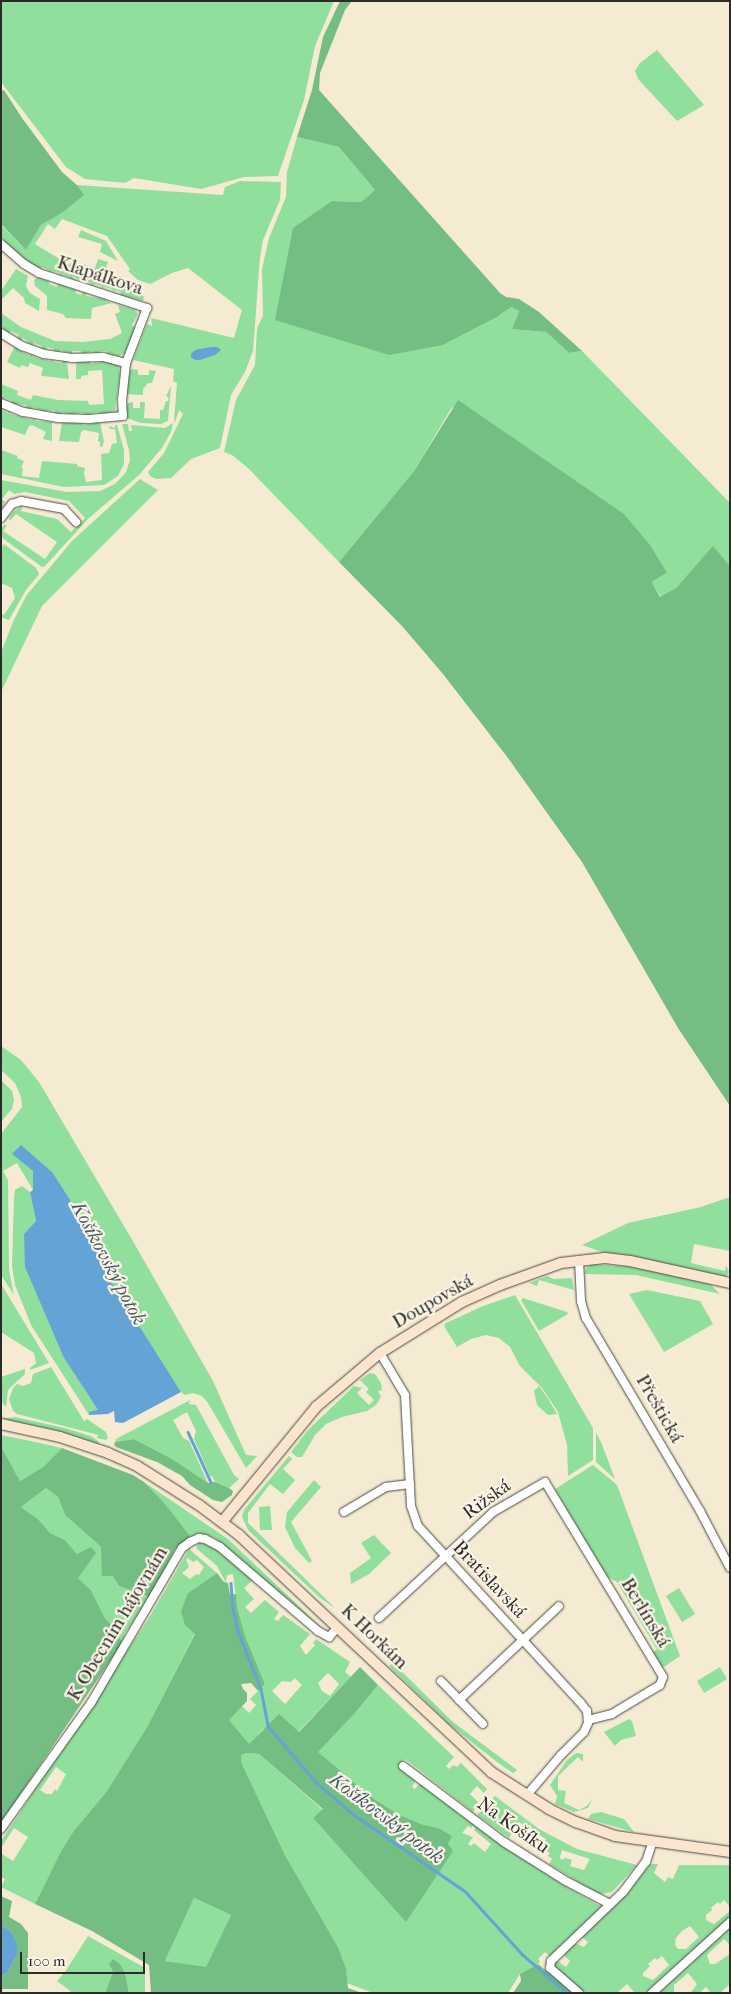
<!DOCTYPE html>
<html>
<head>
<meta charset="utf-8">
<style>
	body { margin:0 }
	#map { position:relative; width:731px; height:1994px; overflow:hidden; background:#f5ead2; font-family:"IM FELL French Canon",serif }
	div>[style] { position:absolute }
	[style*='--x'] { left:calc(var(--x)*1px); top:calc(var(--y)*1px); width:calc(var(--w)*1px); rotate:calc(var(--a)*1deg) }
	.green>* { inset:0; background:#91df9c }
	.forest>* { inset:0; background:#74be84 }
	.water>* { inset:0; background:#64a3d6 }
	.stream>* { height:2.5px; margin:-1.25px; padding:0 1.25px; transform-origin:1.25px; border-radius:1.25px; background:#64a3d6 }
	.roads { filter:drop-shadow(0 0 1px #494844) drop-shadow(0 0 1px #494844) }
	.street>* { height:8px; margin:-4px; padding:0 4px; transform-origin:4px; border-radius:4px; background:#fff }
	.secondary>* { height:10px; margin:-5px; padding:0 5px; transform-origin:5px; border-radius:5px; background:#fce5cf }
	span { translate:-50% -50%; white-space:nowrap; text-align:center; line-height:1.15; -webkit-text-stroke:4.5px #fcf5e5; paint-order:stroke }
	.street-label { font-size:19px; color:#2b2b2b }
	.water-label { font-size:20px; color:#425b6f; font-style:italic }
	.frame { position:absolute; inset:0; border:2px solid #2b2b2b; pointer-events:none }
	.scale { position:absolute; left:20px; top:1952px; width:125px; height:22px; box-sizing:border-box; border:2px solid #2b2b2b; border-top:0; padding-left:6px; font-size:15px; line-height:18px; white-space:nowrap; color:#2b2b2b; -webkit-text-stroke:4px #fcf5e5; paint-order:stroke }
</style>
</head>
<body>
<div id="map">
	<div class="green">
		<i style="clip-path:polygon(1px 1px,334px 1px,315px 46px,304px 100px,278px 176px,244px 177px,201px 189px,134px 178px,125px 183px,85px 179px,66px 167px,1px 82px)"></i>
		<i style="clip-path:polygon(657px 50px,704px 105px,677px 121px,638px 79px,635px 71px,640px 63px)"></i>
		<i style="clip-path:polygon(297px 137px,339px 147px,375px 190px,361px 202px,332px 201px,443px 345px,497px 317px,511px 307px,519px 311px,512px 329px,546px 332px,569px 353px,582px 351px,730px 503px,730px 566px,713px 547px,676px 588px,661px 597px,652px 582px,666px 574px,452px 407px,414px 471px,339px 562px,248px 468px,232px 455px,224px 452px,236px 400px,255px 365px,257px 329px,263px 315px,262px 269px,269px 238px,286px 197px,287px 172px)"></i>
		<i style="clip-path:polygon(240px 181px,281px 182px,280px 200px,263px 240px,260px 257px,253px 351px,245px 372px,231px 395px,220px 448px,191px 459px,171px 478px,156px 479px,150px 476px,148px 472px,164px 453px,183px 414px,179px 410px,175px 422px,174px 421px,177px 383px,173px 381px,174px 369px,133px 360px,147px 324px,152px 326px,151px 318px,234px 338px,242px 310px,188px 268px,172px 273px,150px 284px,138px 280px,128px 271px,130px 269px,107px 236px,62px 219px,55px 229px,48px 224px,35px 244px,69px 265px,72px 261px,95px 268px,98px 259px,108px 262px,106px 267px,116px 276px,114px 279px,116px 280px,120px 276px,144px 297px,143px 301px,120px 295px,121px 292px,115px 290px,114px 292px,112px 289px,104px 287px,101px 289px,102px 286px,94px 284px,93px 286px,90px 286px,91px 283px,83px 281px,82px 283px,80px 280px,73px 277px,72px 280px,69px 279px,70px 277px,62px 274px,59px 276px,60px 273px,52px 271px,50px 273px,49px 270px,42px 267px,40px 269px,19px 256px,1px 237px,1px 225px,26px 250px,41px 225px,62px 213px,83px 195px,77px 185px,223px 195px,225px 187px)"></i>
		<i style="clip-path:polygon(81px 230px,106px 241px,118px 261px,100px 252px,102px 244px,78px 237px)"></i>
		<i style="clip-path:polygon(16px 269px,28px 276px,26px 286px,30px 293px,40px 299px,39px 311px,25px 303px,24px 298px,13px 288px,1px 300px,1px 291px)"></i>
		<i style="clip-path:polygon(38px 277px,49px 282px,49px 284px,57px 287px,58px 284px,76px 290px,75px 293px,81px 295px,83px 292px,87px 293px,86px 296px,106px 299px,106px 301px,112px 303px,92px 308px,91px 319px,66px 318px,63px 314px,47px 310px,47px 296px,35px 286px,34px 280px)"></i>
		<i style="clip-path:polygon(118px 305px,135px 310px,138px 314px,132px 325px,134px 327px,138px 323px,126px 353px,119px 356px,107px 354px,107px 351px,99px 351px,99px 354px,94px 354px,94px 351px,81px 354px,81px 351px,72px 351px,72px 354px,60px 350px,59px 353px,54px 352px,54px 349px,47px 347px,46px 350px,41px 349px,42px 346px,34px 343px,33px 346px,23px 338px,21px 341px,17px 339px,19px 335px,11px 331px,9px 334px,1px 329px,1px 313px,21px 327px,55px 341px,83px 342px,110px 339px,122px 333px,115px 314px,120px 312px)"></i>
		<i style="clip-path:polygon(17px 347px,22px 350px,22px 352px,29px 355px,33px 354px,32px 356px,40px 359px,43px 357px,43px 359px,50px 361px,54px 359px,53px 362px,62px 363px,62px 360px,67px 361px,69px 379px,43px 376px,41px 375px,43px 368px,30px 363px,28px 367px,21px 365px,20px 368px,7px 362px,14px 348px)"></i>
		<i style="clip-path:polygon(79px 361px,90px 361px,90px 364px,108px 361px,118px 365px,120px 372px,115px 411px,99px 415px,99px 412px,91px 413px,91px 416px,85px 416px,84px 413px,76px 413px,76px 416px,62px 412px,61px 415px,54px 414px,55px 411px,47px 410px,47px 413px,33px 407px,32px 410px,26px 408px,26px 405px,11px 404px,12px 401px,5px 398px,1px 400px,1px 384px,18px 391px,17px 395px,31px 400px,33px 395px,58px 400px,88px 401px,89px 405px,104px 404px,102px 370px,88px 371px,88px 375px,81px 376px,81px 379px,76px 379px,76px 364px)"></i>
		<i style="clip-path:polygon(132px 369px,138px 370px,138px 375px,149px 375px,149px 370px,156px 371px,152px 383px,148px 383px,143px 389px,143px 395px,126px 394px,128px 374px)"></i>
		<i style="clip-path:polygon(171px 386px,168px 421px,161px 424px,141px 423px,127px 418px,126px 404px,133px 402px,133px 408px,140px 408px,140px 402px,145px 402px,144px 418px,160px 419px,160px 410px,163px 410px,166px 401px,168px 401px,169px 398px,166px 396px)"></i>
		<i style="clip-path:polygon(1px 410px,8px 413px,9px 410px,10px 414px,21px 417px,22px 415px,24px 418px,32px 420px,35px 418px,35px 421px,52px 422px,52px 441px,43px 439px,46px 432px,32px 425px,29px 426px,25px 435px,1px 427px)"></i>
		<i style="clip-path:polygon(100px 422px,104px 442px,102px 447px,100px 447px,100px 442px,98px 441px,99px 433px,84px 430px,81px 432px,79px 442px,59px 441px,62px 423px,82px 423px,83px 425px)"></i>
		<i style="clip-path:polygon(173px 423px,171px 432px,162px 448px,139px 475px,88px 519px,45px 566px,42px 567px,1px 537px,1px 528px,4px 525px,7px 525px,3px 531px,45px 559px,57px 542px,16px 514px,10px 521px,9px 518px,14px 511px,22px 506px,21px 511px,57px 519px,71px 532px,85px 518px,69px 501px,25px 492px,14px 494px,9px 490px,2px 499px,5px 502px,1px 510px,1px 480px,67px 492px,100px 491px,115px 484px,126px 472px,130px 460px,129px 450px,122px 424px,128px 424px,129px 431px,132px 431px,131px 425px,165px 428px)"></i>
		<i style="clip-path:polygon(115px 425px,117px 425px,124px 450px,124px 464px,118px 476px,104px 485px,64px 487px,1px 474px,1px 450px,18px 456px,17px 458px,24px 461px,21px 468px,23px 468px,22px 476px,39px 478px,42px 461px,77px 464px,77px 466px,85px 468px,84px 474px,86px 482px,102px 480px,101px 454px,109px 453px,112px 444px,117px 443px,115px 429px,110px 429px,109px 426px,115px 428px)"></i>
		<i style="clip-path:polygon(140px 479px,158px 490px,42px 606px,1px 692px,2px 650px,13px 622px,26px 596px,72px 541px)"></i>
		<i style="clip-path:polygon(4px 544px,36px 568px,39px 574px,26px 590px,9px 620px,1px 617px,1px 614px,4px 615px,15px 598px,12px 588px,1px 583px,1px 548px)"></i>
		<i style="clip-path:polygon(1px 1046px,21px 1060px,39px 1082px,134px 1243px,213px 1381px,246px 1455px,257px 1456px,246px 1468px,208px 1403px,202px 1396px,193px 1393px,185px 1395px,181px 1392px,157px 1355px,107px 1275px,76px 1209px,53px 1173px,13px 1154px,33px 1171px,33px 1190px,17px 1163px,3px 1171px,8px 1180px,9px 1270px,14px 1295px,1px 1275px,1px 1134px,22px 1107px,21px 1097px,15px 1083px,1px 1070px)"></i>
		<i style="clip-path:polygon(1px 1080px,12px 1091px,14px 1100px,12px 1109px,1px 1122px)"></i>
		<i style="clip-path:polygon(22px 1186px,30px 1192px,36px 1221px,24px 1234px,64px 1358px,98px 1410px,89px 1412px,89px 1415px,31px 1325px,15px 1285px,12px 1266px,14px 1197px,15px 1190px)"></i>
		<i style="clip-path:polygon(730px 1197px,730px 1251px,694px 1244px,691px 1263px,725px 1271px,726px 1265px,729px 1272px,726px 1277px,628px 1255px,605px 1253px,582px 1245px,628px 1223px,701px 1207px)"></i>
		<i style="clip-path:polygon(592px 1264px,634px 1267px,710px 1284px,720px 1294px,636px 1275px,584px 1274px,587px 1267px)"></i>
		<i style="clip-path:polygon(547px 1276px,554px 1279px,572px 1278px,574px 1290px,539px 1280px,537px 1286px,529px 1283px)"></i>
		<i style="clip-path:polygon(1px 1284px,49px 1363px,30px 1370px,30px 1368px,36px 1363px,34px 1353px,1px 1332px)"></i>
		<i style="clip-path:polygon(647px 1290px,700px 1301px,713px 1324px,664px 1352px,629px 1294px)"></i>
		<i style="clip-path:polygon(515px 1295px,593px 1428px,593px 1460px,568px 1476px,567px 1445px,558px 1412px,542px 1388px,520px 1366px,510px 1347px,499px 1338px,486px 1335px,471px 1339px,457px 1347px,444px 1326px,446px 1323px,483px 1306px)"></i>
		<i style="clip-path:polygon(523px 1298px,567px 1312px,568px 1314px,539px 1331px,521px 1300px)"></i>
		<i style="clip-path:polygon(51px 1367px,84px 1421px,87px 1419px,106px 1432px,108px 1438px,106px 1440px,97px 1438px,98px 1435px,91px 1433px,17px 1414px,13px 1411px,9px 1399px,13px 1388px,17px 1384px,23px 1386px,31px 1383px,33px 1374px)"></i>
		<i style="clip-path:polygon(25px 1369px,25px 1374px,8px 1390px,6px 1407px,1px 1401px,1px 1377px)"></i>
		<i style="clip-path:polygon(370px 1373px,375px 1374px,381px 1383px,382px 1390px,378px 1391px,381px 1397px,376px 1405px,367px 1411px,342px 1417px,326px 1424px,315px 1435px,302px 1457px,297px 1457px,291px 1452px,309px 1429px,354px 1386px,362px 1388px,357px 1393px,369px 1405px,374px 1400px,366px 1392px,369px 1389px,360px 1380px)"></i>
		<i style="clip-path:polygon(539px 1386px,549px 1400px,557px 1414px,548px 1415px,537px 1405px,534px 1391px)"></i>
		<i style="clip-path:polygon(190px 1400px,189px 1404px,196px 1405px,234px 1475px,239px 1479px,229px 1488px,215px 1482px,212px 1476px,210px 1476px,194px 1439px,196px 1431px,187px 1412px,173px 1420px,183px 1438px,189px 1441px,208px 1483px,174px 1460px,134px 1439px,115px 1442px,116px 1439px)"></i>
		<i style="clip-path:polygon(15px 1417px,65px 1428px,91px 1436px,99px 1442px,99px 1444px,51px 1429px,1px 1419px)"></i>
		<i style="clip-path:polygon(596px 1433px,601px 1442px,615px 1479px,596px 1462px)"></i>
		<i style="clip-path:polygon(1px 1435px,31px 1441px,62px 1448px,43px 1467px,20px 1481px,1px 1446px)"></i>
		<i style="clip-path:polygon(289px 1456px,292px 1459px,283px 1469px,295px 1480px,283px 1494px,270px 1484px,248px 1513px,248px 1523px,335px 1608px,320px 1598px,248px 1530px,242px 1517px,244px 1510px)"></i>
		<i style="clip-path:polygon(593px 1465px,617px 1485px,680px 1656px,664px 1667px,660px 1666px,652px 1652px,657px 1650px,617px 1582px,606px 1576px,555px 1489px)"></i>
		<i style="clip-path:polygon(314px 1480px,321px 1487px,291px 1522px,312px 1561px,309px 1563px,295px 1548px,285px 1527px,287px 1512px)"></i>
		<i style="clip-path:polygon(144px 1482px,228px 1539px,322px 1628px,215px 1538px,204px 1534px,190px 1536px)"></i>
		<i style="clip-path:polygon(46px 1488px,58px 1497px,65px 1515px,101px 1547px,119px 1586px,150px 1597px,125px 1633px,122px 1643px,118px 1632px,105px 1618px,91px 1590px,78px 1578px,77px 1554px,65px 1540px,50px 1533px,38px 1519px,21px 1507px)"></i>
		<i style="clip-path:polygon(270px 1506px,272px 1530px,260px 1530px,259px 1507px)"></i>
		<i style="clip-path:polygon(374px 1535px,391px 1553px,369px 1574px,351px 1584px,350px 1573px,371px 1558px,361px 1543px)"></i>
		<i style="clip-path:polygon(evenodd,199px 1542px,212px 1546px,253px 1580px,244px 1588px,254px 1599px,245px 1607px,251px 1613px,265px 1600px,279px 1612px,274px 1619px,278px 1621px,283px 1615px,310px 1634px,300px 1646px,306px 1655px,315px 1645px,313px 1643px,316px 1639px,350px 1662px,345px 1672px,351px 1677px,298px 1732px,263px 1729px,249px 1745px,228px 1720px,242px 1706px,249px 1713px,256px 1705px,250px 1699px,265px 1684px,245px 1636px,237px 1607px,233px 1574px,227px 1575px,226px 1583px,217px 1566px,196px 1548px,199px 1542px,328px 1673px,339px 1684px,330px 1696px,322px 1691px,318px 1683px,328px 1673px,199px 1542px,295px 1678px,302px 1685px,285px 1704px,272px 1691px,282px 1681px,291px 1682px,295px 1678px)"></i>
		<i style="clip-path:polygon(evenodd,189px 1549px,217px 1573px,188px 1593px,195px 1633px,147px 1727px,107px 1791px,73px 1832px,61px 1851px,35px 1904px,1px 1887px,5px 1879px,1px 1877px,1px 1850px,2px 1854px,13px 1861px,28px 1837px,14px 1828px,1px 1848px,1px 1841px,149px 1618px,189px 1549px,188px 1558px,193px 1562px,197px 1560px,204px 1567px,199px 1575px,196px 1574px,190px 1579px,182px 1573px,189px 1567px,186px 1560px,188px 1558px,189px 1549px,56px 1767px,66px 1774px,57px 1791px,55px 1789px,52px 1794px,46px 1794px,40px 1790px,56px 1767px)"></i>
		<i style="clip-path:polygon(679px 1588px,695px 1614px,682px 1622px,666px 1596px)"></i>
		<i style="clip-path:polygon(393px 1663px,453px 1722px,517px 1770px,513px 1773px,497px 1762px,450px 1725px,389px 1666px)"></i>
		<i style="clip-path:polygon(720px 1667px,727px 1679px,704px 1693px,697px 1681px)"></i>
		<i style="clip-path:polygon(evenodd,378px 1685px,454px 1757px,446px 1766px,449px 1769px,453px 1765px,457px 1767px,461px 1763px,487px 1789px,484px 1793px,477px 1786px,470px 1794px,478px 1802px,473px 1807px,475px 1809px,473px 1812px,405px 1759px,399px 1767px,416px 1780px,412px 1787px,415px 1789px,420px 1783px,504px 1847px,563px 1885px,602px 1907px,551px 1957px,545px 1952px,538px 1959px,540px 1962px,538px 1964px,520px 1974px,508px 1993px,373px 1993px,347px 1983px,346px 1968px,338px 1947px,285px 1855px,242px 1764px,241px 1755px,247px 1753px,259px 1754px,323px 1810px,313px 1818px,406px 1921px,452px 1851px,438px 1828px,421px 1824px,400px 1815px,374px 1799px,317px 1752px,355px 1713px,378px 1685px,468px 1826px,471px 1828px,473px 1826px,475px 1828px,474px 1830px,491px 1844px,485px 1852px,474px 1843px,471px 1846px,468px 1844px,473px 1837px,462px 1833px,468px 1826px)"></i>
		<i style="clip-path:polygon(629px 1719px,632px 1721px,636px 1736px,621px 1740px,615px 1746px,604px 1732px)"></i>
		<i style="clip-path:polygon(576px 1753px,583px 1754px,583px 1762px,578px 1757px,558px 1776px,558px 1790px,566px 1791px,564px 1803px,579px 1810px,587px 1806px,592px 1799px,588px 1808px,574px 1812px,555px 1804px,557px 1796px,550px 1785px,567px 1760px)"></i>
		<i style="clip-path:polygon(evenodd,495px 1796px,539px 1829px,577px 1849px,637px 1865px,612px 1892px,601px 1894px,593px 1891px,549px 1864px,552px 1859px,548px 1856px,550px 1853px,542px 1849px,546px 1839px,519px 1822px,509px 1838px,477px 1815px,495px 1796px,562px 1850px,590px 1859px,584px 1870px,570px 1866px,572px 1860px,566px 1858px,561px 1860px,560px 1857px,562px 1850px)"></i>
		<i style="clip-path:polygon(601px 1812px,624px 1819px,634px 1832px,588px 1819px,591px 1814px)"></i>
		<i style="clip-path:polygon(evenodd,650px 1864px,658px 1864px,654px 1873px,665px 1882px,668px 1877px,673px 1879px,679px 1865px,730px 1865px,730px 1907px,724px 1900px,720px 1904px,718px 1902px,711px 1908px,712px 1910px,706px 1915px,706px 1920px,714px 1924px,730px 1911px,730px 1917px,645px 1993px,635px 1993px,627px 1984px,617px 1993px,583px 1993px,553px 1966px,555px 1959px,566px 1967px,570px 1961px,562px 1954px,575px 1943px,584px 1947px,588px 1942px,582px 1937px,586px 1932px,626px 1894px,650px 1864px,690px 1926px,699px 1937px,686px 1949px,678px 1949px,675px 1945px,676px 1938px,682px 1931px,690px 1926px,650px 1864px,662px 1956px,669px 1965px,653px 1980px,643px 1976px,643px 1973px,650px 1966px,648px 1964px,655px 1958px,657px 1960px,662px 1956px)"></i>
		<i style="clip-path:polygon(194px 1898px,231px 1915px,206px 1968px,165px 1961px)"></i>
		<i style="clip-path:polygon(730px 1928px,730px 1945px,724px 1939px,707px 1955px,710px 1964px,715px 1964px,730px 1954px,730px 1984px,720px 1993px,711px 1993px,706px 1987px,699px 1993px,688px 1993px,692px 1991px,697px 1984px,688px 1973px,674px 1985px,674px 1993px,659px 1993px)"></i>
		<i style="clip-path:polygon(88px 1936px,145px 1968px,145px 1993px,129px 1993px,124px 1973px,111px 1968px,113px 1972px,105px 1993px,73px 1993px,57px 1981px,65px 1972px)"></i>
	</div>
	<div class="forest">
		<i style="clip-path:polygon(340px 1px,352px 1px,345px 10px,320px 73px,319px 90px,500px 293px,506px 297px,519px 299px,539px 312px,582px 351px,569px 353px,546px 332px,512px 329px,519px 311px,511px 307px,497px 317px,443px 345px,389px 355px,275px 320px,293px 228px,332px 201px,361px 202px,375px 190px,339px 147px,297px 137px,312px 90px,323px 37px)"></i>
		<i style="clip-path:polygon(4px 90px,22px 118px,62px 172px,77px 185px,84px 195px,62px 213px,41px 225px,26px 250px,1px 224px,1px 92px)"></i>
		<i style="clip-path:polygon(458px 400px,624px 514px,650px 545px,667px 573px,652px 582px,660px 597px,676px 588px,713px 546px,730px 566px,730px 1106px,678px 1028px,582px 862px,508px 758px,443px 674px,402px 626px,339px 562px,414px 471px)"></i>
		<i style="clip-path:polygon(134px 1439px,174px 1460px,208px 1483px,215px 1482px,229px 1488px,233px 1491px,232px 1495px,222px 1502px,213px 1500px,190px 1485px,182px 1476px,157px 1462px,116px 1447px,114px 1445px,115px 1442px)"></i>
		<i style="clip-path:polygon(1px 1446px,20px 1481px,43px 1467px,62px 1448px,133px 1475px,144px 1482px,165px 1504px,190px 1536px,175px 1549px,150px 1597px,119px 1586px,113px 1576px,102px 1576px,101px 1547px,65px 1515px,58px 1497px,46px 1488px,21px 1507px,38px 1519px,50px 1533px,65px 1540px,77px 1554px,91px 1547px,96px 1553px,78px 1578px,91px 1590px,105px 1618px,118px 1632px,122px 1643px,1px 1823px)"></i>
		<i style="clip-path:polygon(evenodd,217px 1573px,224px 1582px,228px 1583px,230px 1595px,236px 1594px,237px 1607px,245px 1636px,265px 1684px,258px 1691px,251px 1683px,241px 1684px,243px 1689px,247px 1693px,247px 1701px,229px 1720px,249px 1744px,279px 1714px,299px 1732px,360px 1667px,378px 1685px,355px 1713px,318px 1752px,374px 1799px,400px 1815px,421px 1824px,438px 1828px,452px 1836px,448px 1844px,453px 1851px,406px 1922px,313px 1818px,323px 1809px,259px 1754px,247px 1753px,241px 1755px,242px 1764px,285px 1855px,338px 1947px,346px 1968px,348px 1988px,362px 1993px,151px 1993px,149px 1965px,92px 1931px,35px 1904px,61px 1851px,73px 1832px,107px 1791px,147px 1727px,195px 1634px,185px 1625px,181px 1611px,188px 1593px,217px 1573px,194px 1898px,231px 1915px,206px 1967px,165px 1961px,194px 1898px)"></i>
		<i style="clip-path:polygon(1px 1896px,12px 1901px,9px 1917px,21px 1924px,28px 1933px,28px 1989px,1px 1989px,1px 1976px,8px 1972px,17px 1955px,17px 1943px,11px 1931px,1px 1925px)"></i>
		<i style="clip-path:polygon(113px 1959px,120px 1964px,125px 1973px,129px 1993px,105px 1993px,113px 1972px,109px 1964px)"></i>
		<i style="clip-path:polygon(538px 1964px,573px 1993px,513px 1993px,521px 1981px,520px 1974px)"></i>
	</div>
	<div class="water">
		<i style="clip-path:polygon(211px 347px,217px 347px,221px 350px,215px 355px,200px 360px,195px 360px,191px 357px,191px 354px,195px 350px)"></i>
		<i style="clip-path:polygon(21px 1145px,53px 1173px,76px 1209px,107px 1275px,181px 1392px,123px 1423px,115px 1422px,114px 1411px,108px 1414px,89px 1415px,89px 1412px,100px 1409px,98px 1410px,64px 1358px,25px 1267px,24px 1234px,36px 1221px,30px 1192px,33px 1190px,33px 1171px,12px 1154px)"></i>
		<i style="clip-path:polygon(1px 1925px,11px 1931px,17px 1943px,17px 1955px,8px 1972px,1px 1976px)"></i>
	</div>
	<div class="stream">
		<i style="--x:188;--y:1432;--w:55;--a:65.3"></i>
		<i style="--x:231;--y:1583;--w:26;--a:86"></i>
		<i style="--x:233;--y:1609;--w:23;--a:77"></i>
		<i style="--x:238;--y:1631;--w:62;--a:68.4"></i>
		<i style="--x:261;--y:1689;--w:38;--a:79"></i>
		<i style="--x:268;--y:1726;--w:74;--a:49.4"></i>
		<i style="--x:316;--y:1782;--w:49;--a:40.9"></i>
		<i style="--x:353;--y:1814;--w:137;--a:34.6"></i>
		<i style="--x:466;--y:1892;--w:85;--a:47.9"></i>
		<i style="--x:523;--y:1955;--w:58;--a:40.8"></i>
	</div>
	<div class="roads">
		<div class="street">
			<i style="--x:1;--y:244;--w:30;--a:41"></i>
			<i style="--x:24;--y:264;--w:17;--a:31"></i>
			<i style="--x:39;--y:273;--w:114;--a:18"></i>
			<i style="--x:147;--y:308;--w:59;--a:110.9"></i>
			<i style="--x:126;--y:363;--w:36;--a:96"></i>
			<i style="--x:122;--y:399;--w:17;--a:87"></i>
			<i style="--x:123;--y:416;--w:34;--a:175"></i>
			<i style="--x:89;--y:419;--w:31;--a:-178"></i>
			<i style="--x:58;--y:418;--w:36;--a:-170"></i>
			<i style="--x:23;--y:412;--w:24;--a:-158"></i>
			<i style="--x:1;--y:333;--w:25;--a:32"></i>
			<i style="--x:22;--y:346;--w:23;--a:20"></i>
			<i style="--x:44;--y:354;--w:28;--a:8"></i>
			<i style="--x:72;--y:358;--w:31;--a:-2"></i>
			<i style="--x:103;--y:357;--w:24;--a:15"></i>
			<i style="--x:1;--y:518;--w:18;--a:-52"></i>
			<i style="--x:12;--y:504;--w:9;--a:-18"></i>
			<i style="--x:21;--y:501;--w:44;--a:10.5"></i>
			<i style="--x:64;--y:509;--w:18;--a:47"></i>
			<i style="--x:579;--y:1260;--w:41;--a:87.2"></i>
			<i style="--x:581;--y:1301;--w:18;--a:74"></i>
			<i style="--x:586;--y:1318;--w:224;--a:59.4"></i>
			<i style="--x:700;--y:1511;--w:64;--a:62.2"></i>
			<i style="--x:380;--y:1353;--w:49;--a:59.2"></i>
			<i style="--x:405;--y:1395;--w:111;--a:86.9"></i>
			<i style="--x:411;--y:1506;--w:21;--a:71"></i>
			<i style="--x:418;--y:1526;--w:239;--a:47.4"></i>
			<i style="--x:580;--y:1702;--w:11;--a:52"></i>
			<i style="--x:587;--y:1711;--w:12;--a:85"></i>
			<i style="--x:588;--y:1723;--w:10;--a:114"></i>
			<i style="--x:584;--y:1732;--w:33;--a:135"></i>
			<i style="--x:561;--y:1755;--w:52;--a:130.4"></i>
			<i style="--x:344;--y:1512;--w:49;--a:-30.8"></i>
			<i style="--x:386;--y:1487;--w:24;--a:-7"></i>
			<i style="--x:379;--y:1618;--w:156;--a:-42.9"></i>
			<i style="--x:493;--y:1512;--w:60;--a:-30"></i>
			<i style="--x:545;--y:1482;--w:228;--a:58.8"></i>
			<i style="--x:663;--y:1677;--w:9;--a:111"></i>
			<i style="--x:660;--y:1685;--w:56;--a:148.9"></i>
			<i style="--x:612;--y:1714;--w:25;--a:166"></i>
			<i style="--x:441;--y:1681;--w:60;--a:45.7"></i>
			<i style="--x:459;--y:1700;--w:137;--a:-43.2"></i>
			<i style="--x:403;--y:1766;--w:126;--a:37"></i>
			<i style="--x:504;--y:1842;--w:71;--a:32.3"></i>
			<i style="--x:564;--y:1880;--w:52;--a:27.6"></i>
			<i style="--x:1;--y:1829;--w:155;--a:-54.5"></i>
			<i style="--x:91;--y:1703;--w:180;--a:-59.6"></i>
			<i style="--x:182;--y:1548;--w:10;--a:-37"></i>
			<i style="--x:190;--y:1542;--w:10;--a:-24"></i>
			<i style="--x:199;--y:1538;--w:6;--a:9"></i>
			<i style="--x:205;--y:1539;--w:17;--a:28"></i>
			<i style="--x:220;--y:1547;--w:129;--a:40.6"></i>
			<i style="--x:318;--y:1631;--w:13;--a:29"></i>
			<i style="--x:329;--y:1637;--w:13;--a:-48"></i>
			<i style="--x:579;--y:1993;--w:38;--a:-139"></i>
			<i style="--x:550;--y:1968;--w:7;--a:-82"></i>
			<i style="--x:551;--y:1961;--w:100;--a:-43.8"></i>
			<i style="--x:623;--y:1892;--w:38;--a:-53"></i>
			<i style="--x:646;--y:1862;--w:20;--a:-72"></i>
			<i style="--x:652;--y:1993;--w:105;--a:-42.3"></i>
		</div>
		<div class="secondary">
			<i style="--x:1;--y:1424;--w:60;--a:12.4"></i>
			<i style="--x:60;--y:1437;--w:51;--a:18.4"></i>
			<i style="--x:108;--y:1453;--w:32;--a:24"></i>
			<i style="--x:137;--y:1466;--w:73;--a:32.2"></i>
			<i style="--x:199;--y:1505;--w:50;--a:36.9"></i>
			<i style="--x:239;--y:1535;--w:346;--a:43.2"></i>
			<i style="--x:491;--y:1772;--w:69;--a:32.5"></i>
			<i style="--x:549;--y:1809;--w:30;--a:26"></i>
			<i style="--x:576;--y:1822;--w:41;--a:19.7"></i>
			<i style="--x:615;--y:1836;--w:116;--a:7.9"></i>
			<i style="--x:222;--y:1522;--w:149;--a:-50.7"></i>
			<i style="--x:316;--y:1407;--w:84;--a:-40.2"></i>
			<i style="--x:380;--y:1353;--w:97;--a:-31.9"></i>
			<i style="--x:462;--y:1302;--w:42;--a:-24.1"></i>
			<i style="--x:500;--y:1285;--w:65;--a:-19.8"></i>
			<i style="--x:561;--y:1263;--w:44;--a:-6.5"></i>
			<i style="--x:605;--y:1258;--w:25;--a:7"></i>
			<i style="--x:630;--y:1261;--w:102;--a:12.4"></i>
		</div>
	</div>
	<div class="street-label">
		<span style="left:100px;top:276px;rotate:18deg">Klapálkova</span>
		<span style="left:433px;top:1302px;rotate:-30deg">Doupovská</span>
		<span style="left:659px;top:1409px;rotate:60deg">Přeštická</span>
		<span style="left:487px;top:1500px;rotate:-36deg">Rižská</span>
		<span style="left:489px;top:1580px;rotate:47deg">Bratislavská</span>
		<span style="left:645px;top:1613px;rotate:59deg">Berlínská</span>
		<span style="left:118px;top:1624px;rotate:-59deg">K Obecním hájovnám</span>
		<span style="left:374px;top:1637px;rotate:44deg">K Horkám</span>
		<span style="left:513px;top:1826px;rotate:35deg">Na Košíku</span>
	</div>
	<div class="water-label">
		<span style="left:109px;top:1263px;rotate:62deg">Košíkovský potok</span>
		<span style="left:387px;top:1818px;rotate:37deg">Košíkovský potok</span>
	</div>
	<div class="frame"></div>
	<div class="scale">100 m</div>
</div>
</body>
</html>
